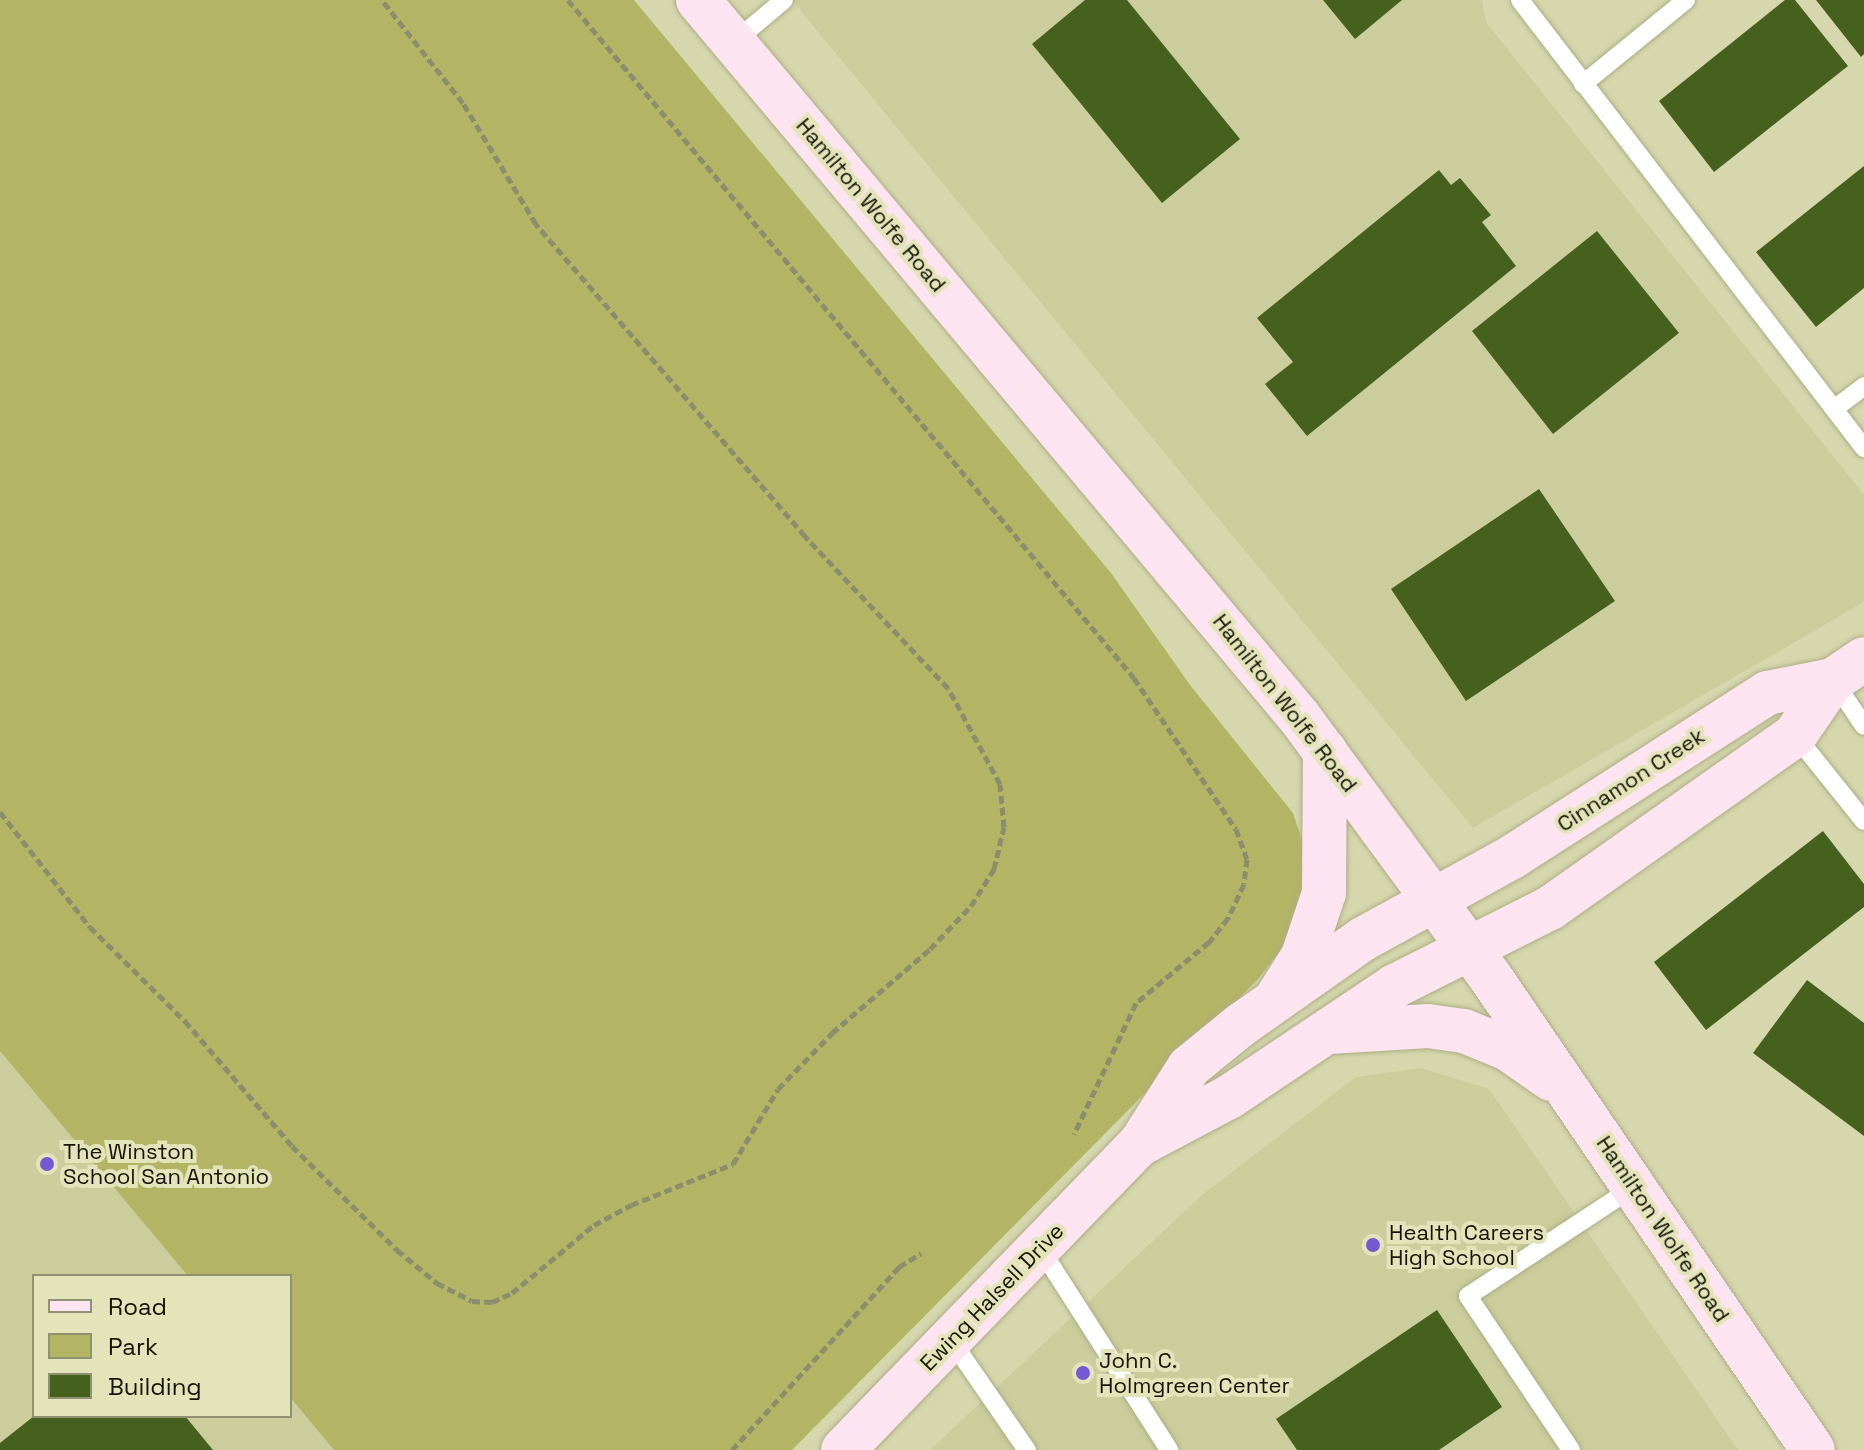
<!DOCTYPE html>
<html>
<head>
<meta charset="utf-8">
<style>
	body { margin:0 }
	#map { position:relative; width:1864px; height:1450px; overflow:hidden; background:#d6d7ad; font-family:"Space Grotesk",sans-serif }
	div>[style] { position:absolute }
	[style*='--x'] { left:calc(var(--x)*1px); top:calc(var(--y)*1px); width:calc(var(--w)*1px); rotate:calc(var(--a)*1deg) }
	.built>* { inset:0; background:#cccd9c }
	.green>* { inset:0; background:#b3b464 }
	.building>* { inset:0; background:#45611d }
	.path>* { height:5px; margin-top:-2.5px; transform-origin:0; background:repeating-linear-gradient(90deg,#8c8d6d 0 8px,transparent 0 12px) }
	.roads { filter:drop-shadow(0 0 2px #adae86) drop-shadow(0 0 2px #adae86) }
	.lane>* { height:18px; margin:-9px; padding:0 9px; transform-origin:9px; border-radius:9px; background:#fff }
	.secondary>* { height:44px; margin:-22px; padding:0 22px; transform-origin:22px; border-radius:22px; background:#fce5f0 }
	.dots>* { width:22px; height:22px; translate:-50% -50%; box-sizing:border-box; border:4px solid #e3e4ba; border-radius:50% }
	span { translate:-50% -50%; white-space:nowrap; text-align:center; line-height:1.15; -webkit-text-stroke:8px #e3e4ba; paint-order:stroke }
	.street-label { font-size:22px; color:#141405 }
	.poi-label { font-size:22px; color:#141405 }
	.left { translate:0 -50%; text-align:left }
	.legend { position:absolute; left:32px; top:1274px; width:260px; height:144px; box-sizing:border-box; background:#e3e4ba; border:2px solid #909172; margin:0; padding:10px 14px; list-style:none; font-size:24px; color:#141405 }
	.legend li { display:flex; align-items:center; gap:16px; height:40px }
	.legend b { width:40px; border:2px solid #909172 }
</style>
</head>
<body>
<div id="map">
	<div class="built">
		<i style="clip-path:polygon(792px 0,1482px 0,1486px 22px,1864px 495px,1864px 602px,1473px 828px)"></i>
		<i style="clip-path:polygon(0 1051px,188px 1276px,34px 1276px,34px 1416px,290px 1416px,290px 1397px,334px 1450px,0 1450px)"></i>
		<i style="clip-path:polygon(1421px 1068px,1489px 1089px,1738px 1450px,930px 1450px,1202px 1195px,1356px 1077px)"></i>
	</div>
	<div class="green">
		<i style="clip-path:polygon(0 0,634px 0,1111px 573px,1190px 685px,1293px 813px,1307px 855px,1306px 887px,1284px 946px,1258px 979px,792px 1450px,334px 1450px,290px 1397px,290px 1276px,188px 1276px,0 1051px)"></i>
	</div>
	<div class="building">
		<i style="clip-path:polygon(1085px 0,1127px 0,1240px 139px,1162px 203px,1032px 44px)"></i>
		<i style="clip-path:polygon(1323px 0,1402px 0,1355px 39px)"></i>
		<i style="clip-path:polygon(1785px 0,1795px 0,1848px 66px,1714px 172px,1659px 101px)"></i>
		<i style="clip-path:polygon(1816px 0,1864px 0,1864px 54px,1861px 57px)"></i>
		<i style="clip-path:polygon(1864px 166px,1864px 288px,1816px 327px,1756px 252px)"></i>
		<i style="clip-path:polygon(1439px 170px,1451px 185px,1460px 178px,1491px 215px,1482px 222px,1516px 266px,1307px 436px,1265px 384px,1293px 362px,1257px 318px)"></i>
		<i style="clip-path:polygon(1597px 231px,1679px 333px,1553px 434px,1472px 331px)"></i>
		<i style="clip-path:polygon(1539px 489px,1615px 601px,1466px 701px,1391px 589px)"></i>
		<i style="clip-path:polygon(1823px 831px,1864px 884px,1864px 907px,1706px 1030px,1654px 962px)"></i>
		<i style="clip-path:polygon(1807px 980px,1864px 1023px,1864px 1136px,1753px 1053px)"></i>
		<i style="clip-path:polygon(1437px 1310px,1502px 1407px,1439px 1450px,1297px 1450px,1276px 1419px)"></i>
		<i style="clip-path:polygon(34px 1416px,185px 1416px,213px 1450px,0 1450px,0 1443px)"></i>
	</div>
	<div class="path">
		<i style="--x:568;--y:0;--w:883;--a:50.14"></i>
		<i style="--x:1134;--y:678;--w:182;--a:56"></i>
		<i style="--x:1236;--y:829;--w:32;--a:70"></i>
		<i style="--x:1247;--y:859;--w:25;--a:97"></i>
		<i style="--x:1244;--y:884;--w:38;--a:115"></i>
		<i style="--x:1228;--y:918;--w:31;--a:128"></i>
		<i style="--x:1209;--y:942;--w:95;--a:140.1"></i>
		<i style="--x:1136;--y:1003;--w:145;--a:115.3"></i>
		<i style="--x:0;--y:812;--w:146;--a:52"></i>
		<i style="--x:90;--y:927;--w:134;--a:44.7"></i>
		<i style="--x:185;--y:1021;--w:165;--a:49.4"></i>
		<i style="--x:292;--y:1146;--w:148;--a:44.7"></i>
		<i style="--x:397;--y:1250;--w:52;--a:39.5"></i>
		<i style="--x:437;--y:1283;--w:39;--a:27"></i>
		<i style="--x:472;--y:1301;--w:20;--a:3"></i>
		<i style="--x:492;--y:1302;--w:22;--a:-24"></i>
		<i style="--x:512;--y:1293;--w:107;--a:-39.7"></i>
		<i style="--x:594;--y:1225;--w:42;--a:-28.4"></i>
		<i style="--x:631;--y:1205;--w:110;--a:-21.9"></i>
		<i style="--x:733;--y:1164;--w:87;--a:-59"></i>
		<i style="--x:778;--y:1089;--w:78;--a:-46"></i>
		<i style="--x:832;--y:1033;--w:129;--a:-40.6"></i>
		<i style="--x:930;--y:949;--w:59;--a:-46.4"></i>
		<i style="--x:971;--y:906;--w:44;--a:-58.1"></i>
		<i style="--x:994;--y:869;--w:43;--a:-76.6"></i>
		<i style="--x:1004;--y:827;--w:43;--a:-95.3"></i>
		<i style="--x:1000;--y:784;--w:109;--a:-118.4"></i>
		<i style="--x:948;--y:688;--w:209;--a:-133.3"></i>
		<i style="--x:805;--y:536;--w:412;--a:-130.8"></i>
		<i style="--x:536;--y:224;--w:141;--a:-121.1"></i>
		<i style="--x:463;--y:103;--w:131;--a:-128.2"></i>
		<i style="--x:732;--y:1450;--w:248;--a:-47.6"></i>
		<i style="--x:899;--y:1267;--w:26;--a:-32"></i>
	</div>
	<div class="roads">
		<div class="lane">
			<i style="--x:1520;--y:0;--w:565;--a:52.48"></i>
			<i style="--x:734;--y:42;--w:65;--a:-40"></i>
			<i style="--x:1583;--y:84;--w:133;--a:-39.2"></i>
			<i style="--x:1834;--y:409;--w:38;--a:-37"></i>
			<i style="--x:1833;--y:680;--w:55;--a:56"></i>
			<i style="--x:1795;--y:735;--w:110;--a:51.3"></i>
			<i style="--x:1040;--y:1248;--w:240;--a:57.4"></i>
			<i style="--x:951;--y:1340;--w:134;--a:55.4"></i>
			<i style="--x:1571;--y:1450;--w:185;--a:-123.8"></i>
			<i style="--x:1468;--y:1296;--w:199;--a:-33.3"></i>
		</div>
		<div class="secondary">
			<i style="--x:698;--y:0;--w:937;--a:50.02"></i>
			<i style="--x:1300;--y:718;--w:323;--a:53.7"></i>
			<i style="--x:1491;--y:978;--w:571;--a:55.7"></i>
			<i style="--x:1279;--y:994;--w:45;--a:-57.7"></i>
			<i style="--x:1303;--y:956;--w:66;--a:-71.6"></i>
			<i style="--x:1324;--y:893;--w:142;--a:-89.6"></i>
			<i style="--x:1329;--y:1032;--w:99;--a:-3.5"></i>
			<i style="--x:1428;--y:1026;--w:36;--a:8"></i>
			<i style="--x:1464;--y:1031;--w:48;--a:22.2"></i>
			<i style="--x:1508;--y:1049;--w:52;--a:34.9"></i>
			<i style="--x:1142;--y:1143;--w:98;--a:-27.9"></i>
			<i style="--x:1229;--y:1097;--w:200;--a:-33.8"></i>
			<i style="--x:1395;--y:986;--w:174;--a:-26.7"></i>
			<i style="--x:1550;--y:908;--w:300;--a:-35.2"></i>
			<i style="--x:1795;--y:735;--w:67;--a:-55.4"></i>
			<i style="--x:1833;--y:680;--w:37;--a:-34"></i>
			<i style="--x:843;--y:1450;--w:426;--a:-45.9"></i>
			<i style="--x:1140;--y:1144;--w:91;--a:-57.5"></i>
			<i style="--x:1189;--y:1067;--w:68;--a:-39.1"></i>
			<i style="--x:1242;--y:1024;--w:148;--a:-35.1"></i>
			<i style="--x:1363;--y:939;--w:170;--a:-28.8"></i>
			<i style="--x:1512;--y:857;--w:303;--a:-32.7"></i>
			<i style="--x:1767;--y:693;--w:67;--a:-11.1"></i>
		</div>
	</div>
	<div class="dots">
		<i style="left:47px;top:1164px;background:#735ad4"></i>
		<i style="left:1373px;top:1245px;background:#735ad4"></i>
		<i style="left:1083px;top:1373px;background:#735ad4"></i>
	</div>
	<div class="street-label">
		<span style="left:871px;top:205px;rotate:50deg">Hamilton Wolfe Road</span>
		<span style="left:1285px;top:703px;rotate:52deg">Hamilton Wolfe Road</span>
		<span style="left:1631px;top:780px;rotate:-33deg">Cinnamon Creek</span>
		<span style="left:1663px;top:1229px;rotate:56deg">Hamilton Wolfe Road</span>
		<span style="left:992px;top:1297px;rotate:-46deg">Ewing Halsell Drive</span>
	</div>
	<div class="poi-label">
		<span class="left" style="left:63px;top:1164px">The Winston<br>School San Antonio</span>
		<span class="left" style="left:1389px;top:1245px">Health Careers<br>High School</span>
		<span class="left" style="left:1099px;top:1373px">John C.<br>Holmgreen Center</span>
	</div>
	<ul class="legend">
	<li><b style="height:10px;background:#fce5f0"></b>Road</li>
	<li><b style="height:22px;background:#b3b464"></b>Park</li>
	<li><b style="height:22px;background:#45611d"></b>Building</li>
	</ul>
</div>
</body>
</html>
